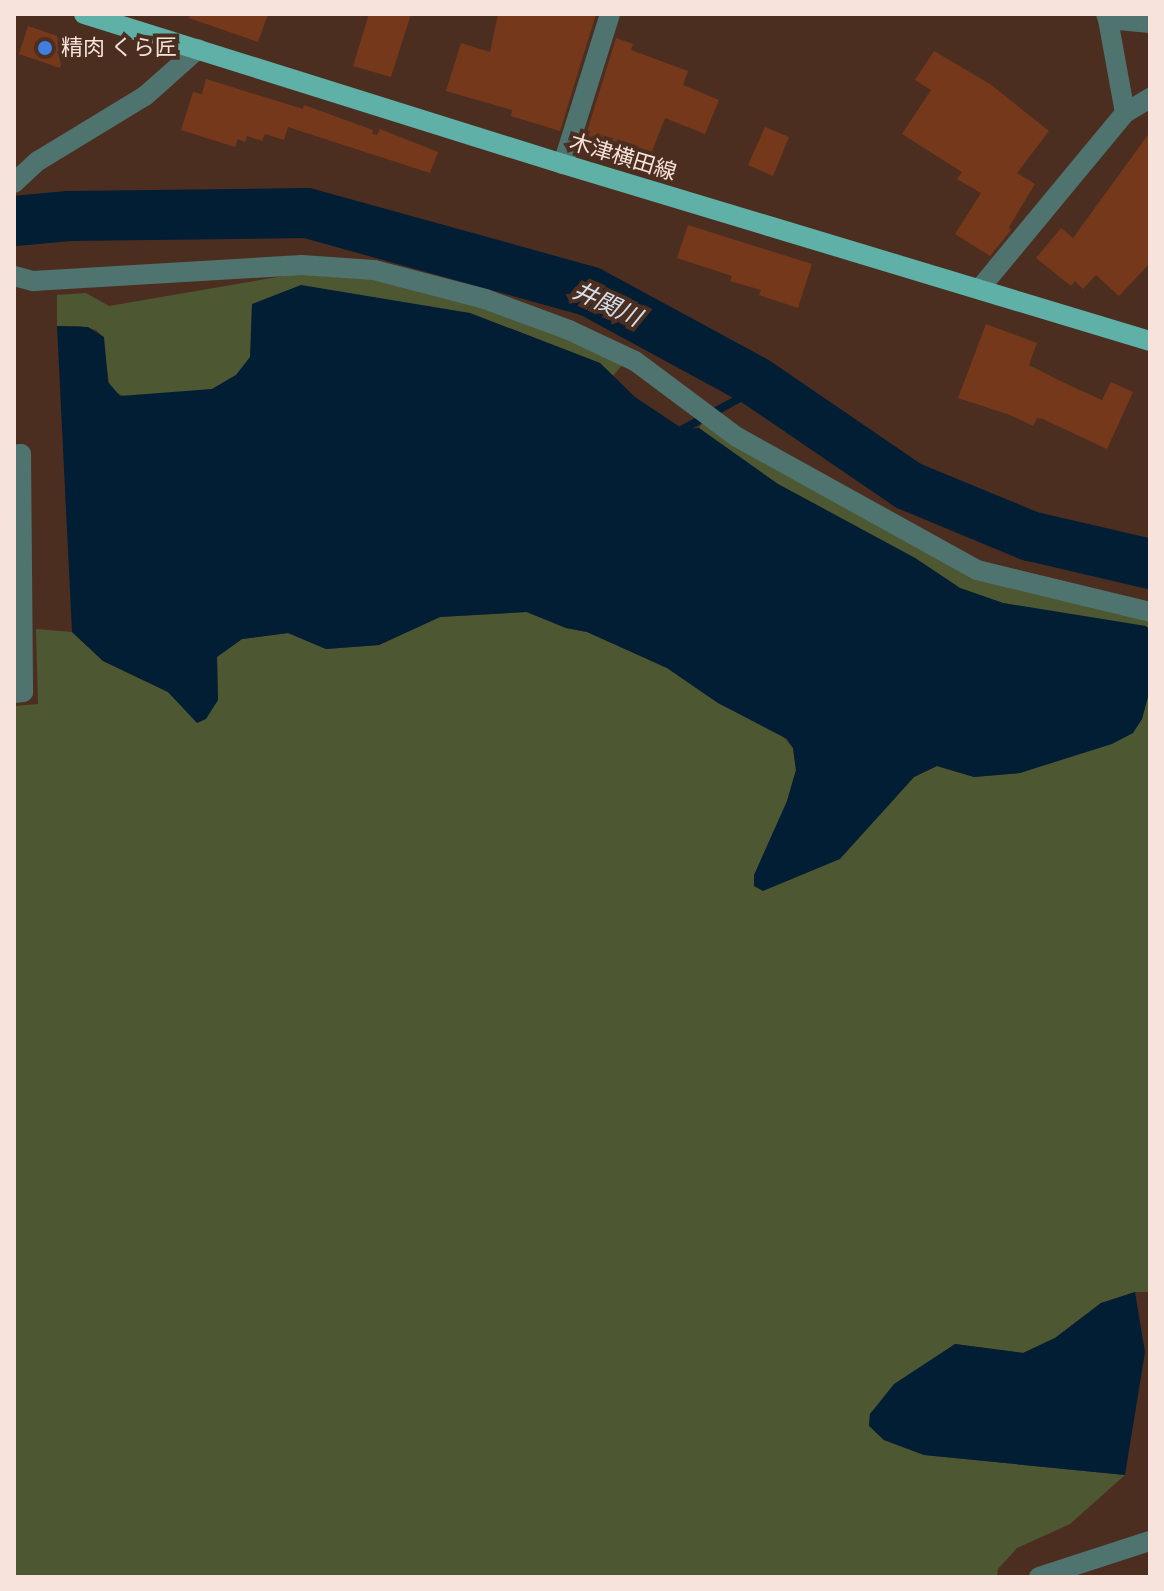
<!DOCTYPE html>
<html>
<head>
<meta charset="utf-8">
<style>
	body { margin:0 }
	#map { position:relative; width:1164px; height:1591px; overflow:hidden; background:#4c2e21; font-family:Lora,"Noto Sans JP",serif }
	div>[style] { position:absolute }
	[style*='--x'] { left:calc(var(--x)*1px); top:calc(var(--y)*1px); width:calc(var(--w)*1px); rotate:calc(var(--a)*1deg) }
	.green>* { inset:0; background:#4d5832 }
	.water>* { inset:0; background:#011e35 }
	.stream>* { height:8px; margin:-4px; padding:0 4px; transform-origin:4px; border-radius:4px; background:#011e35 }
	.river>* { height:50px; margin:-25px; padding:0 25px; transform-origin:25px; border-radius:25px; background:#011e35 }
	.building>* { inset:0; background:#76381b }
	.minor>* { height:20px; margin:-10px; padding:0 10px; transform-origin:10px; border-radius:10px; background:#4f746f }
	.major>* { height:20px; margin:-10px; padding:0 10px; transform-origin:10px; border-radius:10px; background:#5fb0a6 }
	.dots>* { width:22px; height:22px; translate:-50% -50%; box-sizing:border-box; border:4px solid #4c2e21; border-radius:50% }
	span { translate:-50% -50%; white-space:nowrap; text-align:center; line-height:1.15; -webkit-text-stroke:8px #4c2e21; paint-order:stroke }
	.poi-label { font-size:22px; color:#f7e3db }
	.left { translate:0 -50%; text-align:left }
	.street-label { font-size:22px; color:#f7e3db }
	.water-label { font-size:24px; color:#d3e2f0; font-style:italic }
	.frame { position:absolute; inset:0; border:16px solid #f7e3db; pointer-events:none }
</style>
</head>
<body>
<div id="map">
	<div class="green">
		<i style="clip-path:polygon(301px 273px,373px 279px,482px 307px,566px 337px,622px 365px,613px 376px,600px 363px,470px 313px,252px 304px,251px 357px,236px 375px,212px 389px,127px 398px,110px 389px,103px 337px,96px 330px,80px 326px,57px 326px,57px 295px,86px 293px,109px 306px)"></i>
		<i style="clip-path:polygon(703px 422px,974px 576px,1150px 619px,1150px 630px,1003px 603px,960px 588px,915px 558px,778px 484px,722px 447px,699px 428px)"></i>
		<i style="clip-path:polygon(526px 612px,566px 628px,587px 632px,667px 668px,718px 703px,779px 732px,793px 748px,796px 770px,787px 801px,876px 819px,914px 777px,937px 766px,974px 777px,1020px 773px,1050px 762px,1142px 719px,1150px 689px,1150px 1292px,1135px 1292px,1101px 1303px,1055px 1338px,1023px 1353px,955px 1344px,870px 1413px,869px 1425px,884px 1440px,924px 1455px,1125px 1475px,1070px 1524px,1017px 1548px,998px 1569px,997px 1577px,14px 1577px,14px 706px,38px 704px,36px 629px,72px 632px,103px 661px,168px 692px,197px 722px,218px 700px,217px 657px,242px 639px,288px 633px,326px 649px,379px 645px,440px 617px)"></i>
	</div>
	<div class="water">
		<i style="clip-path:polygon(301px 285px,470px 313px,600px 363px,635px 397px,683px 429px,699px 428px,778px 484px,915px 558px,960px 588px,1003px 603px,1146px 626px,1150px 630px,1150px 689px,1142px 719px,1133px 733px,1112px 744px,1020px 773px,974px 777px,937px 766px,914px 777px,840px 859px,763px 891px,754px 886px,754px 875px,787px 801px,796px 770px,793px 748px,787px 739px,718px 703px,667px 668px,587px 632px,566px 628px,527px 612px,440px 617px,379px 645px,326px 649px,288px 633px,242px 639px,217px 657px,218px 700px,206px 719px,197px 723px,168px 692px,103px 661px,72px 632px,57px 326px,88px 327px,104px 337px,108px 382px,120px 396px,212px 389px,236px 375px,250px 357px,252px 304px)"></i>
		<i style="clip-path:polygon(1135px 1292px,1145px 1352px,1125px 1475px,924px 1455px,884px 1440px,869px 1426px,870px 1414px,894px 1384px,955px 1344px,1023px 1353px,1055px 1338px,1101px 1303px)"></i>
	</div>
	<div class="stream">
		<i style="--x:683;--y:429;--w:67;--a:-28.5"></i>
		<i style="--x:742;--y:397;--w:21;--a:-51"></i>
	</div>
	<div class="river">
		<i style="--x:14;--y:221;--w:55;--a:-5.2"></i>
		<i style="--x:69;--y:216;--w:238;--a:-0.7"></i>
		<i style="--x:307;--y:213;--w:293;--a:15.5"></i>
		<i style="--x:589;--y:291;--w:189;--a:28.5"></i>
		<i style="--x:755;--y:381;--w:186;--a:34.3"></i>
		<i style="--x:909;--y:486;--w:131;--a:22.5"></i>
		<i style="--x:1030;--y:536;--w:123;--a:13.1"></i>
	</div>
	<div class="building">
		<i style="clip-path:polygon(190px 14px,268px 14px,258px 42px,189px 18px)"></i>
		<i style="clip-path:polygon(369px 14px,411px 14px,391px 77px,353px 66px)"></i>
		<i style="clip-path:polygon(498px 14px,596px 14px,560px 131px,511px 116px,512px 110px,446px 91px,461px 43px,490px 52px)"></i>
		<i style="clip-path:polygon(28px 26px,69px 40px,60px 68px,19px 54px)"></i>
		<i style="clip-path:polygon(616px 38px,633px 44px,631px 50px,688px 71px,683px 85px,719px 100px,705px 134px,665px 118px,649px 159px,586px 135px)"></i>
		<i style="clip-path:polygon(934px 51px,990px 84px,1049px 131px,1017px 173px,1035px 184px,1009px 227px,1011px 230px,990px 256px,955px 234px,981px 193px,957px 179px,962px 172px,902px 134px,931px 90px,915px 80px)"></i>
		<i style="clip-path:polygon(206px 79px,303px 109px,304px 105px,373px 130px,372px 134px,377px 135px,380px 129px,438px 152px,430px 173px,288px 127px,284px 140px,265px 134px,262px 141px,247px 136px,245px 142px,238px 139px,235px 147px,181px 130px,193px 92px,202px 94px)"></i>
		<i style="clip-path:polygon(765px 127px,789px 137px,773px 176px,748px 165px)"></i>
		<i style="clip-path:polygon(1150px 132px,1150px 263px,1119px 296px,1096px 275px,1083px 289px,1075px 281px,1071px 286px,1036px 258px,1061px 228px,1073px 238px)"></i>
		<i style="clip-path:polygon(688px 225px,812px 264px,798px 308px,759px 295px,761px 290px,730px 281px,732px 276px,677px 258px)"></i>
		<i style="clip-path:polygon(986px 324px,1037px 343px,1029px 365px,1060px 381px,1102px 400px,1111px 382px,1133px 392px,1107px 449px,1043px 419px,1037px 418px,1033px 426px,1010px 415px,958px 398px)"></i>
	</div>
	<div class="minor">
		<i style="--x:1106;--y:14;--w:5;--a:68"></i>
		<i style="--x:1108;--y:19;--w:42;--a:5.4"></i>
		<i style="--x:1125;--y:113;--w:29;--a:-31"></i>
		<i style="--x:563;--y:164;--w:157;--a:-72.6"></i>
		<i style="--x:14;--y:183;--w:33;--a:-43"></i>
		<i style="--x:38;--y:161;--w:125;--a:-31.3"></i>
		<i style="--x:145;--y:96;--w:71;--a:-41.6"></i>
		<i style="--x:14;--y:276;--w:20;--a:15"></i>
		<i style="--x:33;--y:281;--w:269;--a:-3.4"></i>
		<i style="--x:302;--y:265;--w:72;--a:4"></i>
		<i style="--x:374;--y:270;--w:115;--a:14.6"></i>
		<i style="--x:485;--y:299;--w:90;--a:20.3"></i>
		<i style="--x:569;--y:330;--w:73;--a:25.2"></i>
		<i style="--x:635;--y:361;--w:127;--a:36.7"></i>
		<i style="--x:737;--y:437;--w:274;--a:29"></i>
		<i style="--x:977;--y:570;--w:178;--a:13.6"></i>
		<i style="--x:981;--y:287;--w:226;--a:-50.4"></i>
		<i style="--x:1125;--y:113;--w:96;--a:-100.3"></i>
		<i style="--x:14;--y:455;--w:7;--a:-8"></i>
		<i style="--x:21;--y:454;--w:238;--a:89.5"></i>
		<i style="--x:23;--y:692;--w:9;--a:174"></i>
		<i style="--x:1039;--y:1577;--w:117;--a:-18"></i>
	</div>
	<div class="major">
		<i style="--x:84;--y:14;--w:502;--a:17.39"></i>
		<i style="--x:563;--y:164;--w:613;--a:16.78"></i>
	</div>
	<div class="dots">
		<i style="left:45px;top:48px;background:#3f7fe0"></i>
	</div>
	<div class="poi-label">
		<span class="left" style="left:61px;top:48px">精肉 くら匠</span>
	</div>
	<div class="street-label">
		<span style="left:623px;top:157px;rotate:17deg">木津横田線</span>
	</div>
	<div class="water-label">
		<span style="left:607px;top:304px;rotate:25deg">井関川</span>
	</div>
	<div class="frame"></div>
</div>
</body>
</html>
